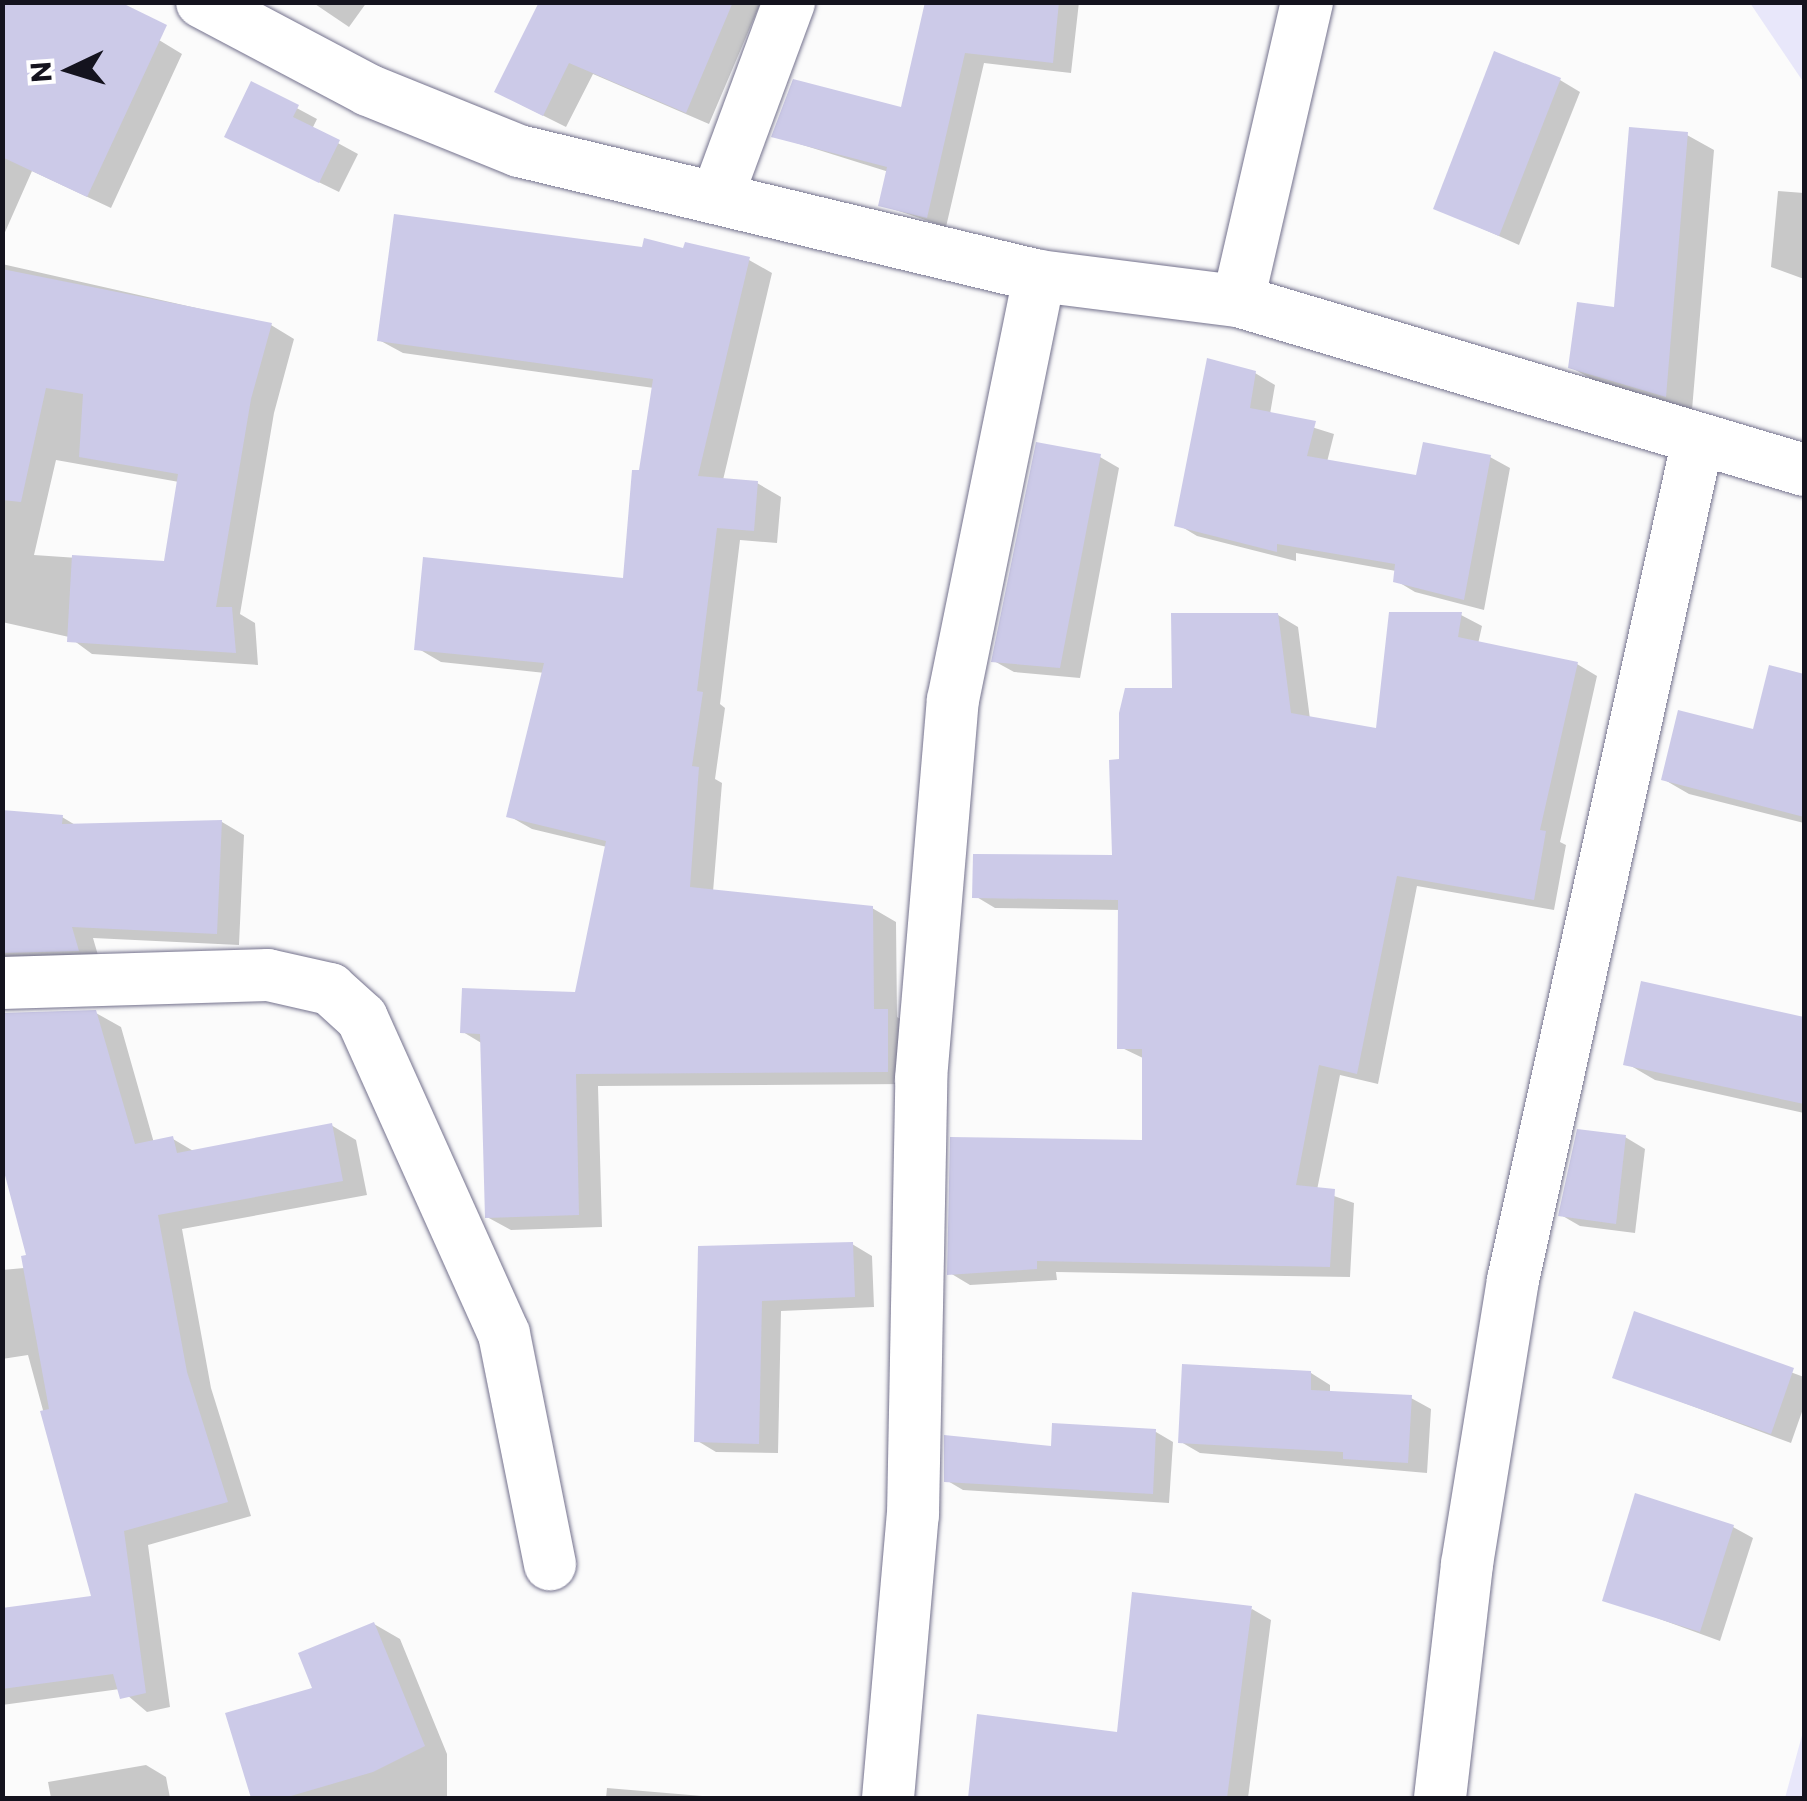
<!DOCTYPE html>
<html>
<head>
<meta charset="utf-8">
<style>
	body { margin:0 }
	#map { position:relative; width:1807px; height:1801px; overflow:hidden; background:#fbfbfb; font-family:Commissioner,sans-serif }
	div>[style] { position:absolute }
	[style*='--x'] { left:calc(var(--x)*1px); top:calc(var(--y)*1px); width:calc(var(--w)*1px); rotate:calc(var(--a)*1deg) }
	.green>* { inset:0; background:#e8e7fa }
	.shadow>* { inset:0; background:#0003 }
	.building>* { inset:0; background:#cccae8 }
	.roads { filter:drop-shadow(0 0 2px #74728d) drop-shadow(0 0 2px #74728d) }
	.minor>* { height:52px; margin:-26px; padding:0 26px; transform-origin:26px; border-radius:26px; background:#fff }
	span { translate:-50% -50%; white-space:nowrap; text-align:center; line-height:1.15; -webkit-text-stroke:10px #fff; paint-order:stroke }
	.frame { position:absolute; inset:0; border:5px solid #14131e; pointer-events:none }
	.north { position:absolute; left:20px; top:20px; width:100px; height:100px; -webkit-text-stroke:8px #fff; paint-order:stroke; rotate:266deg; font-size:28px; font-weight:700; line-height:40px; text-align:center; color:#14131e }
	.north::after { content:''; display:block; margin:auto; width:35px; height:45px; background:#14131e; clip-path:polygon(50% 0,100% 100%,50% 72%,0 100%) }
</style>
</head>
<body>
<div id="map">
	<div class="green">
		<i style="clip-path:polygon(1750px 3px,1804px 3px,1804px 83px)"></i>
		<i style="clip-path:polygon(1804px 1728px,1804px 1798px,1785px 1798px)"></i>
	</div>
	<div class="shadow">
		<i style="clip-path:polygon(312px 2px,367px 2px,349px 27px)"></i>
		<i style="clip-path:polygon(542px 2px,761px 2px,709px 124px,593px 74px,566px 127px,520px 104px)"></i>
		<i style="clip-path:polygon(928px 2px,1079px 2px,1071px 73px,984px 63px,946px 227px,881px 205px,889px 172px,774px 136px,903px 110px)"></i>
		<i style="clip-path:polygon(2px 18px,159px 40px,182px 54px,111px 208px,32px 171px,2px 239px)"></i>
		<i style="clip-path:polygon(1560px 80px,1580px 92px,1519px 245px,1436px 208px)"></i>
		<i style="clip-path:polygon(252px 84px,317px 119px,312px 129px,358px 154px,339px 192px,247px 147px)"></i>
		<i style="clip-path:polygon(1687px 135px,1714px 150px,1692px 410px,1597px 382px,1570px 367px,1616px 309px)"></i>
		<i style="clip-path:polygon(1778px 191px,1804px 193px,1804px 279px,1771px 267px)"></i>
		<i style="clip-path:polygon(644px 250px,749px 260px,772px 273px,723px 480px,757px 483px,781px 497px,777px 543px,740px 540px,720px 704px,725px 708px,715px 779px,722px 783px,713px 892px,872px 908px,896px 922px,897px 1017px,910px 1025px,910px 1084px,598px 1086px,602px 1227px,511px 1230px,487px 1217px,483px 1044px,463px 1032px,577px 995px,607px 847px,532px 829px,509px 816px,545px 673px,441px 662px,417px 648px,625px 581px,654px 388px,403px 353px,379px 340px)"></i>
		<i style="clip-path:polygon(evenodd,2px 264px,271px 325px,294px 339px,274px 413px,240px 614px,255px 623px,258px 665px,92px 654px,69px 637px,2px 622px,2px 264px,56px 460px,179px 482px,166px 564px,34px 555px,56px 460px)"></i>
		<i style="clip-path:polygon(1255px 373px,1275px 385px,1270px 414px,1334px 434px,1327px 462px,1418px 478px,1490px 457px,1510px 468px,1484px 610px,1415px 592px,1395px 580px,1396px 571px,1296px 553px,1296px 561px,1197px 536px,1177px 524px)"></i>
		<i style="clip-path:polygon(1100px 457px,1119px 468px,1080px 678px,1014px 672px,994px 661px)"></i>
		<i style="clip-path:polygon(1278px 615px,1298px 627px,1310px 719px,1378px 731px,1461px 615px,1482px 626px,1478px 644px,1577px 664px,1597px 676px,1560px 842px,1566px 845px,1554px 910px,1417px 886px,1378px 1084px,1340px 1075px,1317px 1190px,1354px 1203px,1350px 1277px,1056px 1272px,1057px 1280px,970px 1285px,950px 1273px,1144px 1143px,1145px 1059px,1120px 1047px,1121px 910px,995px 908px,975px 896px,1114px 858px,1121px 762px,1175px 691px)"></i>
		<i style="clip-path:polygon(1770px 668px,1804px 677px,1804px 823px,1689px 794px,1663px 779px,1755px 732px)"></i>
		<i style="clip-path:polygon(2px 812px,62px 817px,77px 826px,222px 822px,244px 835px,239px 945px,93px 938px,100px 962px,2px 981px)"></i>
		<i style="clip-path:polygon(1643px 984px,1804px 1020px,1804px 1113px,1655px 1080px,1626px 1063px)"></i>
		<i style="clip-path:polygon(96px 1013px,121px 1027px,154px 1143px,173px 1139px,195px 1152px,331px 1125px,356px 1140px,367px 1195px,182px 1229px,211px 1388px,251px 1516px,148px 1545px,170px 1707px,147px 1712px,120px 1689px,2px 1705px,2px 1610px,94px 1598px,28px 1355px,2px 1359px,2px 1270px,24px 1268px)"></i>
		<i style="clip-path:polygon(1625px 1137px,1645px 1149px,1635px 1233px,1580px 1226px,1561px 1215px)"></i>
		<i style="clip-path:polygon(852px 1244px,872px 1256px,874px 1307px,781px 1311px,778px 1453px,716px 1452px,696px 1440px,701px 1249px)"></i>
		<i style="clip-path:polygon(1635px 1315px,1804px 1377px,1804px 1406px,1791px 1443px,1615px 1377px)"></i>
		<i style="clip-path:polygon(1311px 1373px,1330px 1385px,1330px 1393px,1411px 1398px,1431px 1409px,1427px 1473px,1200px 1453px,1181px 1442px)"></i>
		<i style="clip-path:polygon(1156px 1432px,1173px 1442px,1169px 1503px,963px 1490px,946px 1480px,1054px 1448px)"></i>
		<i style="clip-path:polygon(1733px 1527px,1753px 1538px,1720px 1641px,1605px 1599px)"></i>
		<i style="clip-path:polygon(1252px 1609px,1271px 1620px,1248px 1798px,970px 1798px,980px 1717px,1119px 1735px)"></i>
		<i style="clip-path:polygon(374px 1624px,400px 1639px,447px 1754px,447px 1798px,253px 1798px,228px 1715px,315px 1689px)"></i>
		<i style="clip-path:polygon(146px 1765px,166px 1777px,170px 1798px,51px 1798px,48px 1782px)"></i>
		<i style="clip-path:polygon(607px 1788px,726px 1798px,606px 1798px)"></i>
	</div>
	<div class="building">
		<i style="clip-path:polygon(2px 2px,120px 2px,167px 25px,87px 197px,2px 157px)"></i>
		<i style="clip-path:polygon(539px 2px,733px 2px,686px 113px,569px 63px,543px 116px,494px 92px)"></i>
		<i style="clip-path:polygon(925px 2px,1059px 2px,1053px 63px,965px 53px,927px 218px,878px 206px,887px 167px,771px 137px,793px 79px,901px 107px)"></i>
		<i style="clip-path:polygon(1494px 51px,1561px 78px,1499px 236px,1433px 209px)"></i>
		<i style="clip-path:polygon(251px 81px,299px 105px,293px 117px,340px 140px,319px 183px,224px 137px)"></i>
		<i style="clip-path:polygon(1629px 127px,1688px 132px,1666px 397px,1568px 368px,1577px 302px,1614px 307px)"></i>
		<i style="clip-path:polygon(394px 214px,642px 247px,644px 238px,683px 248px,685px 242px,750px 257px,698px 476px,758px 481px,754px 531px,717px 528px,697px 691px,703px 692px,692px 766px,699px 767px,690px 887px,873px 906px,874px 1009px,888px 1009px,888px 1072px,576px 1074px,579px 1215px,485px 1218px,480px 1034px,460px 1033px,462px 988px,575px 992px,606px 841px,506px 817px,544px 663px,414px 650px,423px 557px,623px 578px,632px 470px,639px 470px,653px 379px,377px 341px)"></i>
		<i style="clip-path:polygon(2px 269px,272px 323px,251px 399px,216px 607px,232px 607px,236px 653px,67px 642px,72px 555px,164px 561px,178px 474px,79px 457px,83px 394px,46px 388px,21px 502px,2px 500px)"></i>
		<i style="clip-path:polygon(1207px 358px,1256px 371px,1250px 408px,1316px 421px,1307px 456px,1416px 475px,1423px 442px,1491px 455px,1464px 600px,1393px 582px,1395px 564px,1277px 544px,1277px 552px,1174px 526px)"></i>
		<i style="clip-path:polygon(1036px 442px,1101px 454px,1060px 668px,991px 662px)"></i>
		<i style="clip-path:polygon(1389px 612px,1462px 612px,1458px 637px,1578px 662px,1540px 830px,1546px 831px,1534px 900px,1397px 876px,1357px 1074px,1319px 1065px,1296px 1185px,1335px 1189px,1330px 1267px,1037px 1261px,1037px 1269px,947px 1275px,950px 1137px,1142px 1140px,1142px 1049px,1117px 1049px,1118px 900px,972px 898px,973px 854px,1112px 855px,1109px 760px,1119px 759px,1119px 713px,1125px 688px,1172px 688px,1171px 613px,1278px 613px,1291px 713px,1376px 728px)"></i>
		<i style="clip-path:polygon(1769px 665px,1804px 674px,1804px 817px,1661px 780px,1678px 710px,1753px 729px)"></i>
		<i style="clip-path:polygon(2px 810px,63px 815px,62px 824px,222px 820px,217px 934px,72px 927px,79px 951px,2px 953px)"></i>
		<i style="clip-path:polygon(1641px 981px,1804px 1017px,1804px 1104px,1623px 1065px)"></i>
		<i style="clip-path:polygon(96px 1010px,135px 1144px,173px 1136px,177px 1153px,332px 1123px,343px 1181px,158px 1215px,187px 1372px,228px 1502px,124px 1531px,146px 1693px,120px 1699px,113px 1674px,2px 1689px,2px 1608px,91px 1596px,40px 1411px,49px 1409px,21px 1256px,26px 1255px,2px 1164px,2px 1013px)"></i>
		<i style="clip-path:polygon(1577px 1129px,1626px 1135px,1616px 1224px,1558px 1216px)"></i>
		<i style="clip-path:polygon(853px 1242px,855px 1297px,762px 1301px,759px 1444px,694px 1442px,698px 1246px)"></i>
		<i style="clip-path:polygon(1634px 1311px,1794px 1368px,1771px 1434px,1612px 1378px)"></i>
		<i style="clip-path:polygon(1182px 1364px,1311px 1371px,1311px 1390px,1412px 1395px,1408px 1463px,1343px 1459px,1343px 1452px,1178px 1443px)"></i>
		<i style="clip-path:polygon(1052px 1423px,1156px 1429px,1153px 1494px,944px 1482px,944px 1435px,1051px 1446px)"></i>
		<i style="clip-path:polygon(1635px 1493px,1734px 1525px,1700px 1632px,1602px 1601px)"></i>
		<i style="clip-path:polygon(1132px 1592px,1252px 1606px,1227px 1798px,968px 1798px,977px 1714px,1117px 1732px)"></i>
		<i style="clip-path:polygon(374px 1622px,425px 1746px,373px 1772px,284px 1798px,251px 1798px,225px 1713px,312px 1688px,298px 1653px)"></i>
	</div>
	<div class="roads">
		<div class="minor">
			<i style="--x:202;--y:2;--w:188;--a:27.9"></i>
			<i style="--x:368;--y:90;--w:163;--a:22"></i>
			<i style="--x:519;--y:151;--w:535;--a:13.52"></i>
			<i style="--x:1039;--y:276;--w:201;--a:7.2"></i>
			<i style="--x:1238;--y:301;--w:591;--a:16.62"></i>
			<i style="--x:717;--y:197;--w:208;--a:-69.7"></i>
			<i style="--x:1238;--y:301;--w:307;--a:-77"></i>
			<i style="--x:2;--y:983;--w:266;--a:-1.7"></i>
			<i style="--x:268;--y:975;--w:64;--a:12.7"></i>
			<i style="--x:330;--y:989;--w:43;--a:42.2"></i>
			<i style="--x:362;--y:1018;--w:346;--a:65.8"></i>
			<i style="--x:504;--y:1334;--w:235;--a:78.7"></i>
			<i style="--x:888;--y:1798;--w:284;--a:-85"></i>
			<i style="--x:913;--y:1515;--w:436;--a:-88.9"></i>
			<i style="--x:921;--y:1079;--w:380;--a:-85.2"></i>
			<i style="--x:953;--y:700;--w:433;--a:-78.5"></i>
			<i style="--x:1440;--y:1798;--w:236;--a:-83.4"></i>
			<i style="--x:1467;--y:1564;--w:288;--a:-80.8"></i>
			<i style="--x:1513;--y:1280;--w:861;--a:-77.59"></i>
		</div>
	</div>
	<div class="frame"></div>
	<div class="north">N</div>
</div>
</body>
</html>
